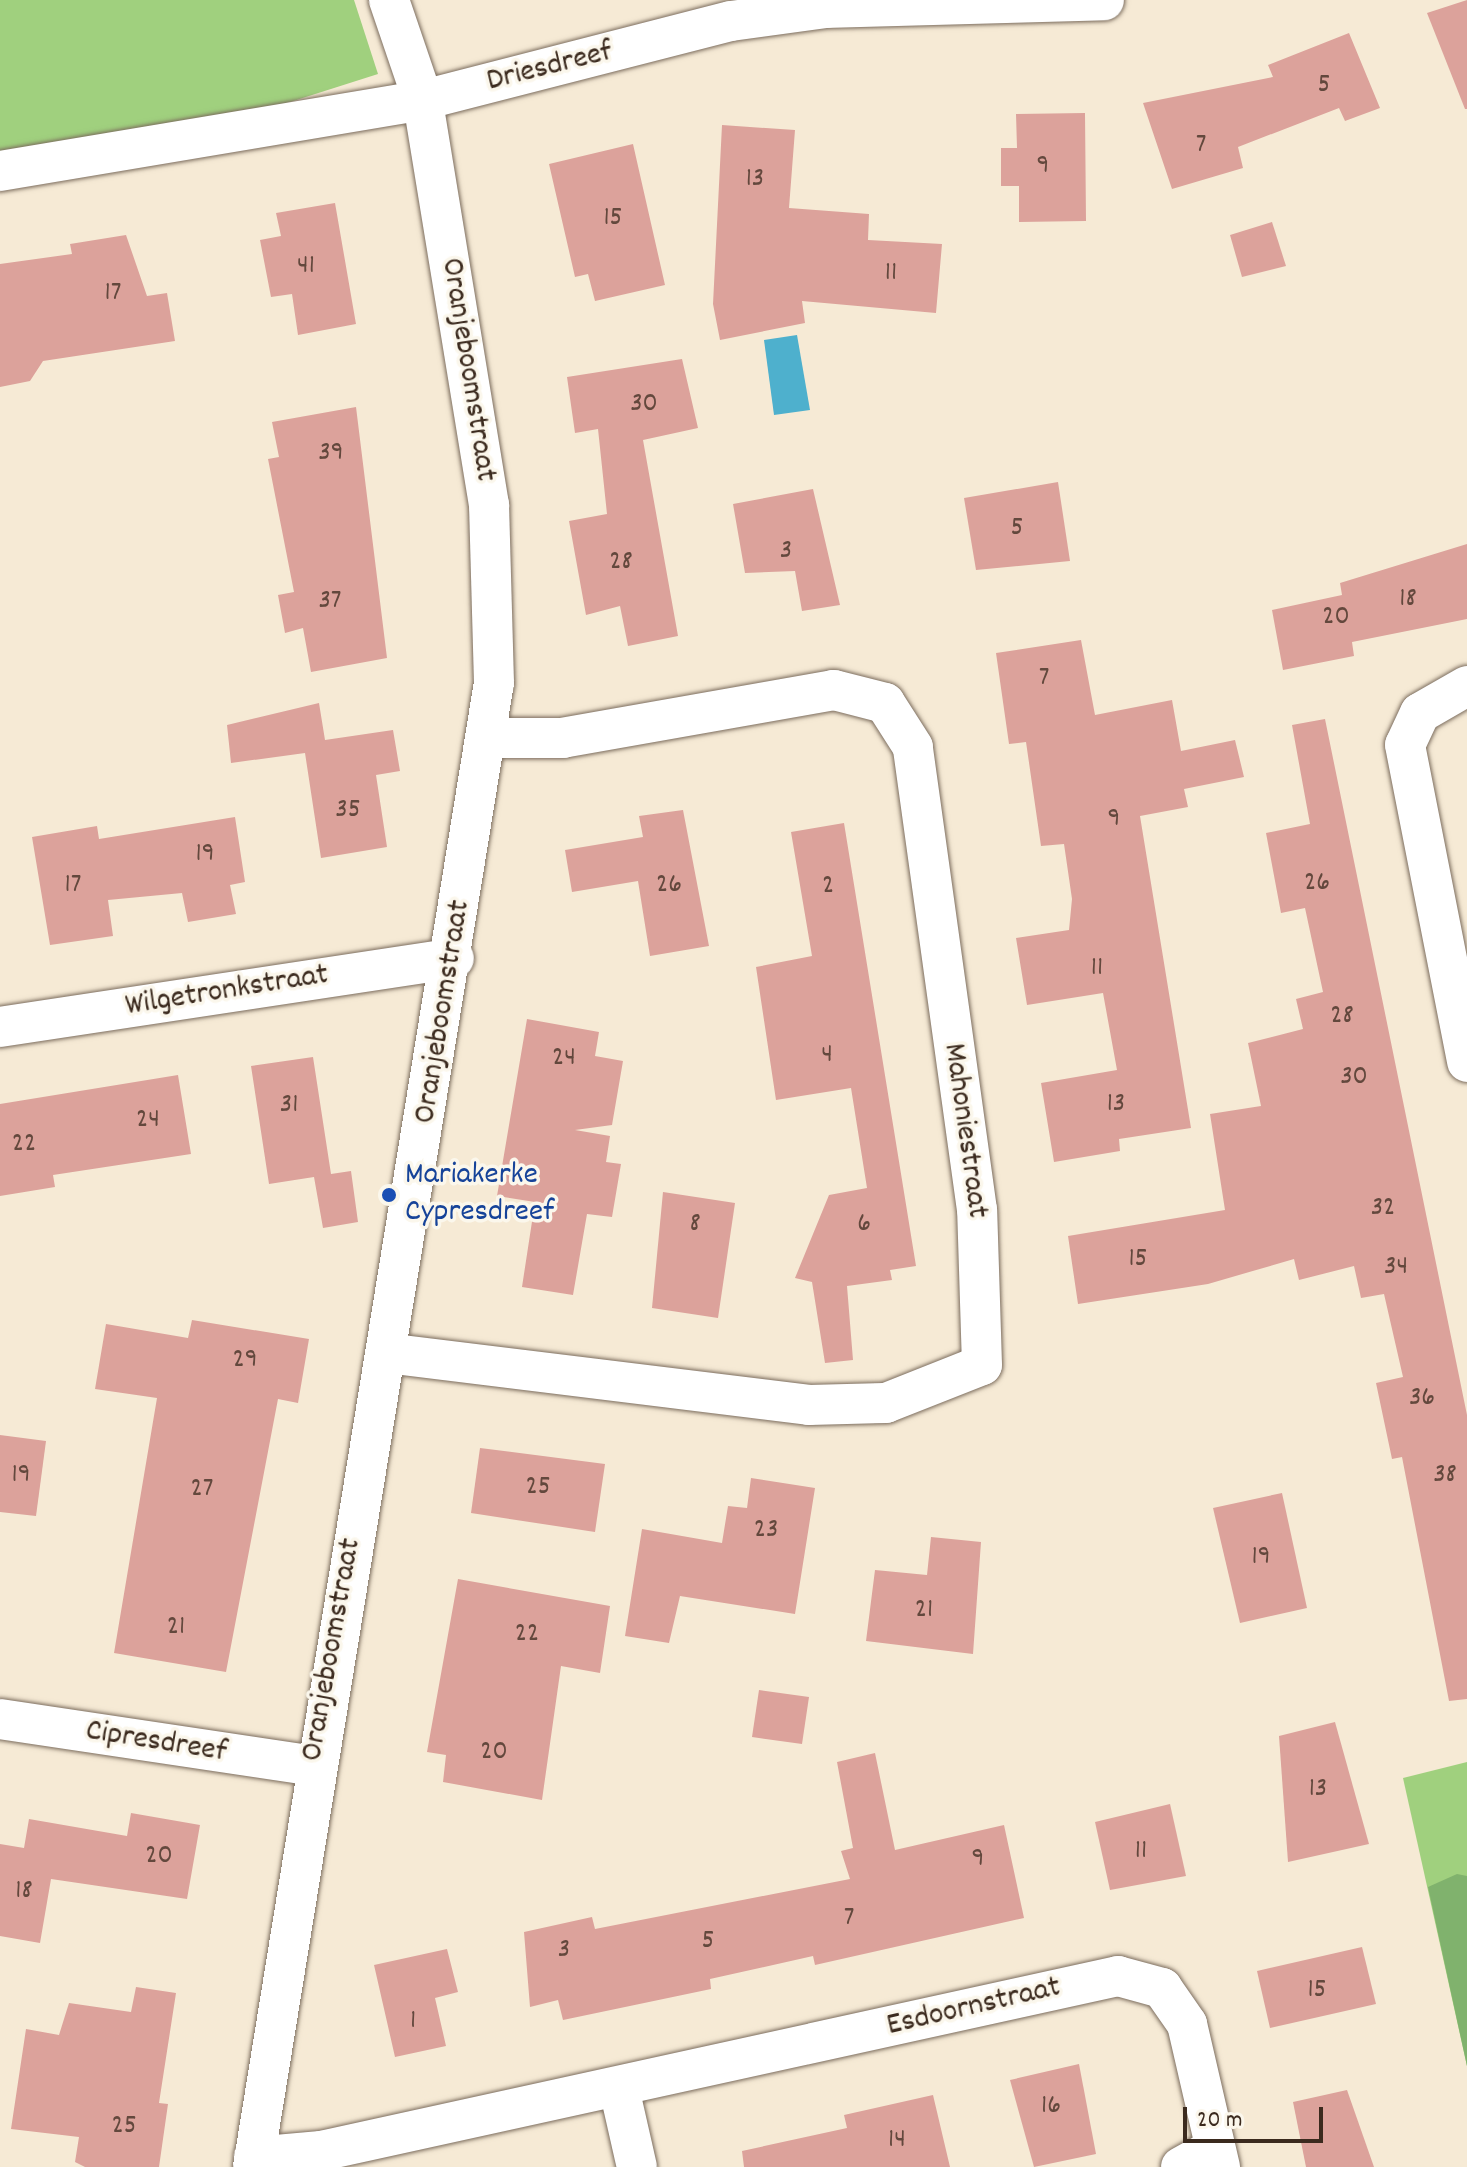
<!DOCTYPE html>
<html>
<head>
<meta charset="utf-8">
<style>
	body { margin:0 }
	#map { position:relative; width:1467px; height:2167px; overflow:hidden; background:#f6ead5; font-family:Dekko,sans-serif }
	div>[style] { position:absolute }
	[style*='--x'] { left:calc(var(--x)*1px); top:calc(var(--y)*1px); width:calc(var(--w)*1px); rotate:calc(var(--a)*1deg) }
	.green>* { inset:0; background:#a0d07e }
	.forest>* { inset:0; background:#80b26d }
	.water>* { inset:0; background:#4eb0cd }
	.building>* { inset:0; background:#dca29b }
	.roads { filter:drop-shadow(0 0 2px #7c6d5e) drop-shadow(0 0 2px #7c6d5e) }
	.street>* { height:40px; margin:-20px; padding:0 20px; transform-origin:20px; border-radius:20px; background:#fff }
	.dots>* { width:22px; height:22px; translate:-50% -50%; box-sizing:border-box; border:4px solid #fbf7ec; border-radius:50% }
	span { translate:-50% -50%; white-space:nowrap; text-align:center; line-height:1.15; -webkit-text-stroke:7px #fbf7ec; paint-order:stroke }
	.number-label { font-size:28px; color:#63483d }
	.number-label span { -webkit-text-stroke-width:0 }
	.street-label { font-size:32px; color:#3b2a1e }
	.transit-label { font-size:32px; color:#164399 }
	.left { translate:0 -50%; text-align:left }
	.scale { position:absolute; left:1183px; top:2107px; width:140px; height:36px; box-sizing:border-box; border:4px solid #3b2a1e; border-top:0; padding-left:10px; font-size:24px; line-height:28px; white-space:nowrap; color:#3b2a1e; -webkit-text-stroke:6px #fbf7ec; paint-order:stroke }
</style>
</head>
<body>
<div id="map">
	<div class="green">
		<i style="clip-path:polygon(0 0,354px 0,378px 74px,265px 110px,0 154px)"></i>
		<i style="clip-path:polygon(1467px 1762px,1467px 2066px,1403px 1778px)"></i>
	</div>
	<div class="forest">
		<i style="clip-path:polygon(1457px 1874px,1467px 1876px,1467px 2066px,1428px 1887px)"></i>
	</div>
	<div class="water">
		<i style="clip-path:polygon(797px 335px,810px 410px,774px 415px,764px 340px)"></i>
	</div>
	<div class="building">
		<i style="clip-path:polygon(1467px 0,1467px 109px,1465px 109px,1427px 13px)"></i>
		<i style="clip-path:polygon(1349px 33px,1380px 108px,1345px 121px,1339px 108px,1238px 147px,1243px 168px,1172px 189px,1143px 103px,1273px 77px,1268px 65px)"></i>
		<i style="clip-path:polygon(1085px 113px,1086px 221px,1019px 222px,1019px 186px,1001px 186px,1001px 148px,1017px 148px,1016px 114px)"></i>
		<i style="clip-path:polygon(722px 125px,795px 130px,789px 208px,869px 214px,868px 240px,942px 244px,936px 313px,802px 301px,805px 323px,720px 340px,713px 304px)"></i>
		<i style="clip-path:polygon(633px 144px,665px 285px,595px 301px,588px 274px,575px 277px,549px 164px)"></i>
		<i style="clip-path:polygon(335px 203px,356px 324px,298px 335px,292px 294px,271px 297px,260px 240px,281px 236px,276px 213px)"></i>
		<i style="clip-path:polygon(1272px 222px,1286px 266px,1242px 277px,1230px 235px)"></i>
		<i style="clip-path:polygon(126px 235px,147px 296px,167px 293px,175px 341px,43px 361px,30px 381px,0 387px,0 264px,72px 254px,70px 244px)"></i>
		<i style="clip-path:polygon(682px 359px,698px 428px,643px 440px,678px 636px,628px 646px,620px 606px,586px 615px,569px 521px,607px 514px,598px 429px,575px 433px,567px 377px)"></i>
		<i style="clip-path:polygon(356px 407px,387px 658px,311px 672px,303px 628px,285px 633px,278px 595px,294px 592px,268px 459px,279px 457px,272px 422px)"></i>
		<i style="clip-path:polygon(1058px 482px,1070px 561px,976px 570px,964px 498px)"></i>
		<i style="clip-path:polygon(813px 489px,840px 605px,802px 611px,795px 571px,745px 573px,733px 504px)"></i>
		<i style="clip-path:polygon(1467px 544px,1467px 619px,1352px 642px,1354px 656px,1283px 670px,1272px 610px,1342px 595px,1340px 583px)"></i>
		<i style="clip-path:polygon(1081px 640px,1095px 715px,1172px 700px,1181px 751px,1235px 740px,1244px 777px,1184px 789px,1188px 807px,1140px 816px,1191px 1128px,1119px 1139px,1120px 1151px,1054px 1162px,1041px 1083px,1117px 1070px,1103px 993px,1027px 1005px,1016px 938px,1069px 930px,1072px 899px,1064px 844px,1041px 846px,1026px 742px,1009px 744px,996px 653px)"></i>
		<i style="clip-path:polygon(319px 703px,325px 740px,393px 730px,400px 771px,376px 775px,387px 847px,321px 858px,305px 753px,231px 763px,227px 725px)"></i>
		<i style="clip-path:polygon(1325px 719px,1467px 1415px,1467px 1699px,1449px 1701px,1402px 1457px,1392px 1459px,1376px 1383px,1403px 1377px,1384px 1294px,1361px 1298px,1354px 1266px,1299px 1280px,1294px 1259px,1208px 1284px,1078px 1304px,1068px 1236px,1225px 1210px,1210px 1114px,1261px 1106px,1248px 1043px,1303px 1029px,1296px 999px,1323px 992px,1305px 908px,1281px 913px,1266px 833px,1310px 824px,1292px 725px)"></i>
		<i style="clip-path:polygon(683px 810px,709px 946px,650px 956px,638px 881px,572px 892px,565px 850px,643px 837px,639px 816px)"></i>
		<i style="clip-path:polygon(235px 817px,245px 882px,230px 885px,236px 914px,188px 922px,182px 893px,108px 900px,113px 936px,50px 945px,32px 837px,97px 826px,99px 839px)"></i>
		<i style="clip-path:polygon(844px 823px,916px 1266px,890px 1270px,892px 1280px,847px 1286px,853px 1360px,825px 1363px,812px 1282px,795px 1278px,829px 1195px,867px 1188px,851px 1088px,776px 1100px,756px 967px,812px 956px,791px 832px)"></i>
		<i style="clip-path:polygon(527px 1019px,599px 1032px,595px 1056px,623px 1061px,612px 1125px,575px 1130px,610px 1136px,606px 1162px,621px 1164px,612px 1217px,587px 1214px,573px 1295px,522px 1287px,535px 1202px,497px 1196px)"></i>
		<i style="clip-path:polygon(313px 1057px,331px 1174px,351px 1171px,358px 1222px,323px 1228px,314px 1177px,269px 1184px,251px 1066px)"></i>
		<i style="clip-path:polygon(178px 1075px,191px 1154px,53px 1175px,55px 1187px,0 1196px,0 1104px)"></i>
		<i style="clip-path:polygon(663px 1192px,735px 1203px,718px 1318px,652px 1308px)"></i>
		<i style="clip-path:polygon(192px 1320px,309px 1339px,298px 1403px,278px 1399px,226px 1672px,114px 1653px,157px 1398px,95px 1389px,106px 1324px,188px 1338px)"></i>
		<i style="clip-path:polygon(0 1435px,46px 1441px,36px 1516px,0 1512px)"></i>
		<i style="clip-path:polygon(480px 1448px,605px 1464px,595px 1532px,471px 1513px)"></i>
		<i style="clip-path:polygon(751px 1478px,815px 1488px,795px 1614px,680px 1596px,669px 1643px,625px 1636px,642px 1529px,722px 1543px,728px 1506px,747px 1508px)"></i>
		<i style="clip-path:polygon(1282px 1493px,1307px 1608px,1240px 1623px,1213px 1508px)"></i>
		<i style="clip-path:polygon(931px 1537px,981px 1542px,973px 1654px,866px 1641px,875px 1570px,927px 1575px)"></i>
		<i style="clip-path:polygon(458px 1579px,610px 1606px,600px 1673px,561px 1666px,542px 1800px,443px 1782px,446px 1755px,427px 1752px)"></i>
		<i style="clip-path:polygon(759px 1690px,809px 1697px,802px 1744px,752px 1737px)"></i>
		<i style="clip-path:polygon(1335px 1722px,1369px 1844px,1288px 1862px,1279px 1736px)"></i>
		<i style="clip-path:polygon(875px 1753px,895px 1850px,1004px 1825px,1024px 1918px,815px 1965px,813px 1956px,710px 1979px,711px 1989px,563px 2020px,558px 2000px,530px 2007px,524px 1932px,592px 1917px,595px 1929px,850px 1879px,841px 1851px,853px 1848px,837px 1762px)"></i>
		<i style="clip-path:polygon(1170px 1804px,1186px 1876px,1110px 1890px,1095px 1822px)"></i>
		<i style="clip-path:polygon(131px 1813px,200px 1825px,187px 1899px,51px 1879px,40px 1943px,0 1936px,0 1844px,24px 1848px,29px 1819px,127px 1836px)"></i>
		<i style="clip-path:polygon(1362px 1947px,1376px 2004px,1270px 2028px,1257px 1971px)"></i>
		<i style="clip-path:polygon(447px 1949px,458px 1992px,435px 1998px,446px 2046px,395px 2057px,374px 1965px)"></i>
		<i style="clip-path:polygon(136px 1987px,176px 1993px,159px 2103px,168px 2104px,159px 2167px,85px 2167px,75px 2162px,79px 2137px,11px 2129px,26px 2029px,59px 2035px,69px 2003px,131px 2012px)"></i>
		<i style="clip-path:polygon(1079px 2064px,1096px 2154px,1034px 2167px,1010px 2080px)"></i>
		<i style="clip-path:polygon(1347px 2090px,1374px 2167px,1306px 2167px,1293px 2102px)"></i>
		<i style="clip-path:polygon(933px 2095px,950px 2167px,744px 2167px,742px 2151px,847px 2128px,844px 2115px)"></i>
	</div>
	<div class="roads">
		<div class="street">
			<i style="--x:0;--y:171;--w:429;--a:-9.5"></i>
			<i style="--x:423;--y:100;--w:318;--a:-14.4"></i>
			<i style="--x:731;--y:21;--w:96;--a:-7.8"></i>
			<i style="--x:826;--y:8;--w:278;--a:-1.6"></i>
			<i style="--x:1467;--y:686;--w:54;--a:150.1"></i>
			<i style="--x:1420;--y:713;--w:35;--a:115"></i>
			<i style="--x:1405;--y:745;--w:323;--a:78.9"></i>
			<i style="--x:0;--y:1027;--w:459;--a:-8.6"></i>
			<i style="--x:386;--y:1353;--w:426;--a:7"></i>
			<i style="--x:809;--y:1405;--w:77;--a:-1.5"></i>
			<i style="--x:886;--y:1403;--w:103;--a:-21.6"></i>
			<i style="--x:982;--y:1365;--w:155;--a:-91.8"></i>
			<i style="--x:977;--y:1210;--w:467;--a:-97.9"></i>
			<i style="--x:913;--y:747;--w:52;--a:-122.5"></i>
			<i style="--x:885;--y:703;--w:53;--a:-165.7"></i>
			<i style="--x:834;--y:690;--w:275;--a:170"></i>
			<i style="--x:563;--y:738;--w:75;--a:180"></i>
			<i style="--x:0;--y:1719;--w:317;--a:8.5"></i>
			<i style="--x:619;--y:2088;--w:81;--a:77.2"></i>
			<i style="--x:254;--y:2157;--w:67;--a:-5.1"></i>
			<i style="--x:321;--y:2151;--w:816;--a:-12.38"></i>
			<i style="--x:1118;--y:1976;--w:46;--a:15.3"></i>
			<i style="--x:1162;--y:1988;--w:44;--a:55.2"></i>
			<i style="--x:1187;--y:2024;--w:147;--a:77"></i>
			<i style="--x:253;--y:2167;--w:1503;--a:-80.78"></i>
			<i style="--x:494;--y:683;--w:178;--a:-91.6"></i>
			<i style="--x:489;--y:505;--w:410;--a:-99.3"></i>
			<i style="--x:423;--y:100;--w:106;--a:-108.8"></i>
			<i style="--x:1181;--y:2167;--w:37;--a:-29"></i>
		</div>
	</div>
	<div class="dots">
		<i style="left:389px;top:1195px;background:#1a4fb4"></i>
	</div>
	<div class="number-label">
		<span style="left:1324px;top:86px">5</span>
		<span style="left:1201px;top:146px">7</span>
		<span style="left:1043px;top:167px">9</span>
		<span style="left:755px;top:180px">13</span>
		<span style="left:613px;top:219px">15</span>
		<span style="left:306px;top:267px">41</span>
		<span style="left:891px;top:274px">11</span>
		<span style="left:113px;top:294px">17</span>
		<span style="left:644px;top:405px">30</span>
		<span style="left:331px;top:454px">39</span>
		<span style="left:1017px;top:529px">5</span>
		<span style="left:786px;top:552px">3</span>
		<span style="left:621px;top:563px">28</span>
		<span style="left:1408px;top:600px">18</span>
		<span style="left:330px;top:602px">37</span>
		<span style="left:1336px;top:618px">20</span>
		<span style="left:1044px;top:679px">7</span>
		<span style="left:348px;top:811px">35</span>
		<span style="left:1114px;top:820px">9</span>
		<span style="left:205px;top:855px">19</span>
		<span style="left:1317px;top:884px">26</span>
		<span style="left:73px;top:886px">17</span>
		<span style="left:669px;top:886px">26</span>
		<span style="left:828px;top:887px">2</span>
		<span style="left:1097px;top:969px">11</span>
		<span style="left:1342px;top:1017px">28</span>
		<span style="left:827px;top:1056px">4</span>
		<span style="left:564px;top:1059px">24</span>
		<span style="left:1354px;top:1078px">30</span>
		<span style="left:1116px;top:1105px">13</span>
		<span style="left:289px;top:1106px">31</span>
		<span style="left:148px;top:1121px">24</span>
		<span style="left:24px;top:1145px">22</span>
		<span style="left:1383px;top:1209px">32</span>
		<span style="left:695px;top:1225px">8</span>
		<span style="left:864px;top:1225px">6</span>
		<span style="left:1138px;top:1260px">15</span>
		<span style="left:1396px;top:1268px">34</span>
		<span style="left:245px;top:1361px">29</span>
		<span style="left:1422px;top:1399px">36</span>
		<span style="left:21px;top:1476px">19</span>
		<span style="left:1445px;top:1476px">38</span>
		<span style="left:538px;top:1488px">25</span>
		<span style="left:202px;top:1490px">27</span>
		<span style="left:766px;top:1531px">23</span>
		<span style="left:1261px;top:1558px">19</span>
		<span style="left:924px;top:1611px">21</span>
		<span style="left:176px;top:1628px">21</span>
		<span style="left:527px;top:1635px">22</span>
		<span style="left:494px;top:1753px">20</span>
		<span style="left:1318px;top:1790px">13</span>
		<span style="left:1141px;top:1852px">11</span>
		<span style="left:159px;top:1857px">20</span>
		<span style="left:978px;top:1860px">9</span>
		<span style="left:24px;top:1892px">18</span>
		<span style="left:849px;top:1919px">7</span>
		<span style="left:708px;top:1942px">5</span>
		<span style="left:564px;top:1951px">3</span>
		<span style="left:1317px;top:1991px">15</span>
		<span style="left:413px;top:2022px">1</span>
		<span style="left:1051px;top:2107px">16</span>
		<span style="left:124px;top:2127px">25</span>
		<span style="left:897px;top:2141px">14</span>
	</div>
	<div class="street-label">
		<span style="left:550px;top:68px;rotate:-14deg">Driesdreef</span>
		<span style="left:467px;top:370px;rotate:81deg">Oranjeboomstraat</span>
		<span style="left:227px;top:992px;rotate:-9deg">Wilgetronkstraat</span>
		<span style="left:444px;top:1012px;rotate:-81deg">Oranjeboomstraat</span>
		<span style="left:964px;top:1131px;rotate:82deg">Mahoniestraat</span>
		<span style="left:333px;top:1650px;rotate:-80deg">Oranjeboomstraat</span>
		<span style="left:156px;top:1743px;rotate:9deg">Cipresdreef</span>
		<span style="left:974px;top:2008px;rotate:-13deg">Esdoornstraat</span>
	</div>
	<div class="transit-label">
		<span class="left" style="left:405px;top:1195px">Mariakerke<br>Cypresdreef</span>
	</div>
	<div class="scale">20 m</div>
</div>
</body>
</html>
